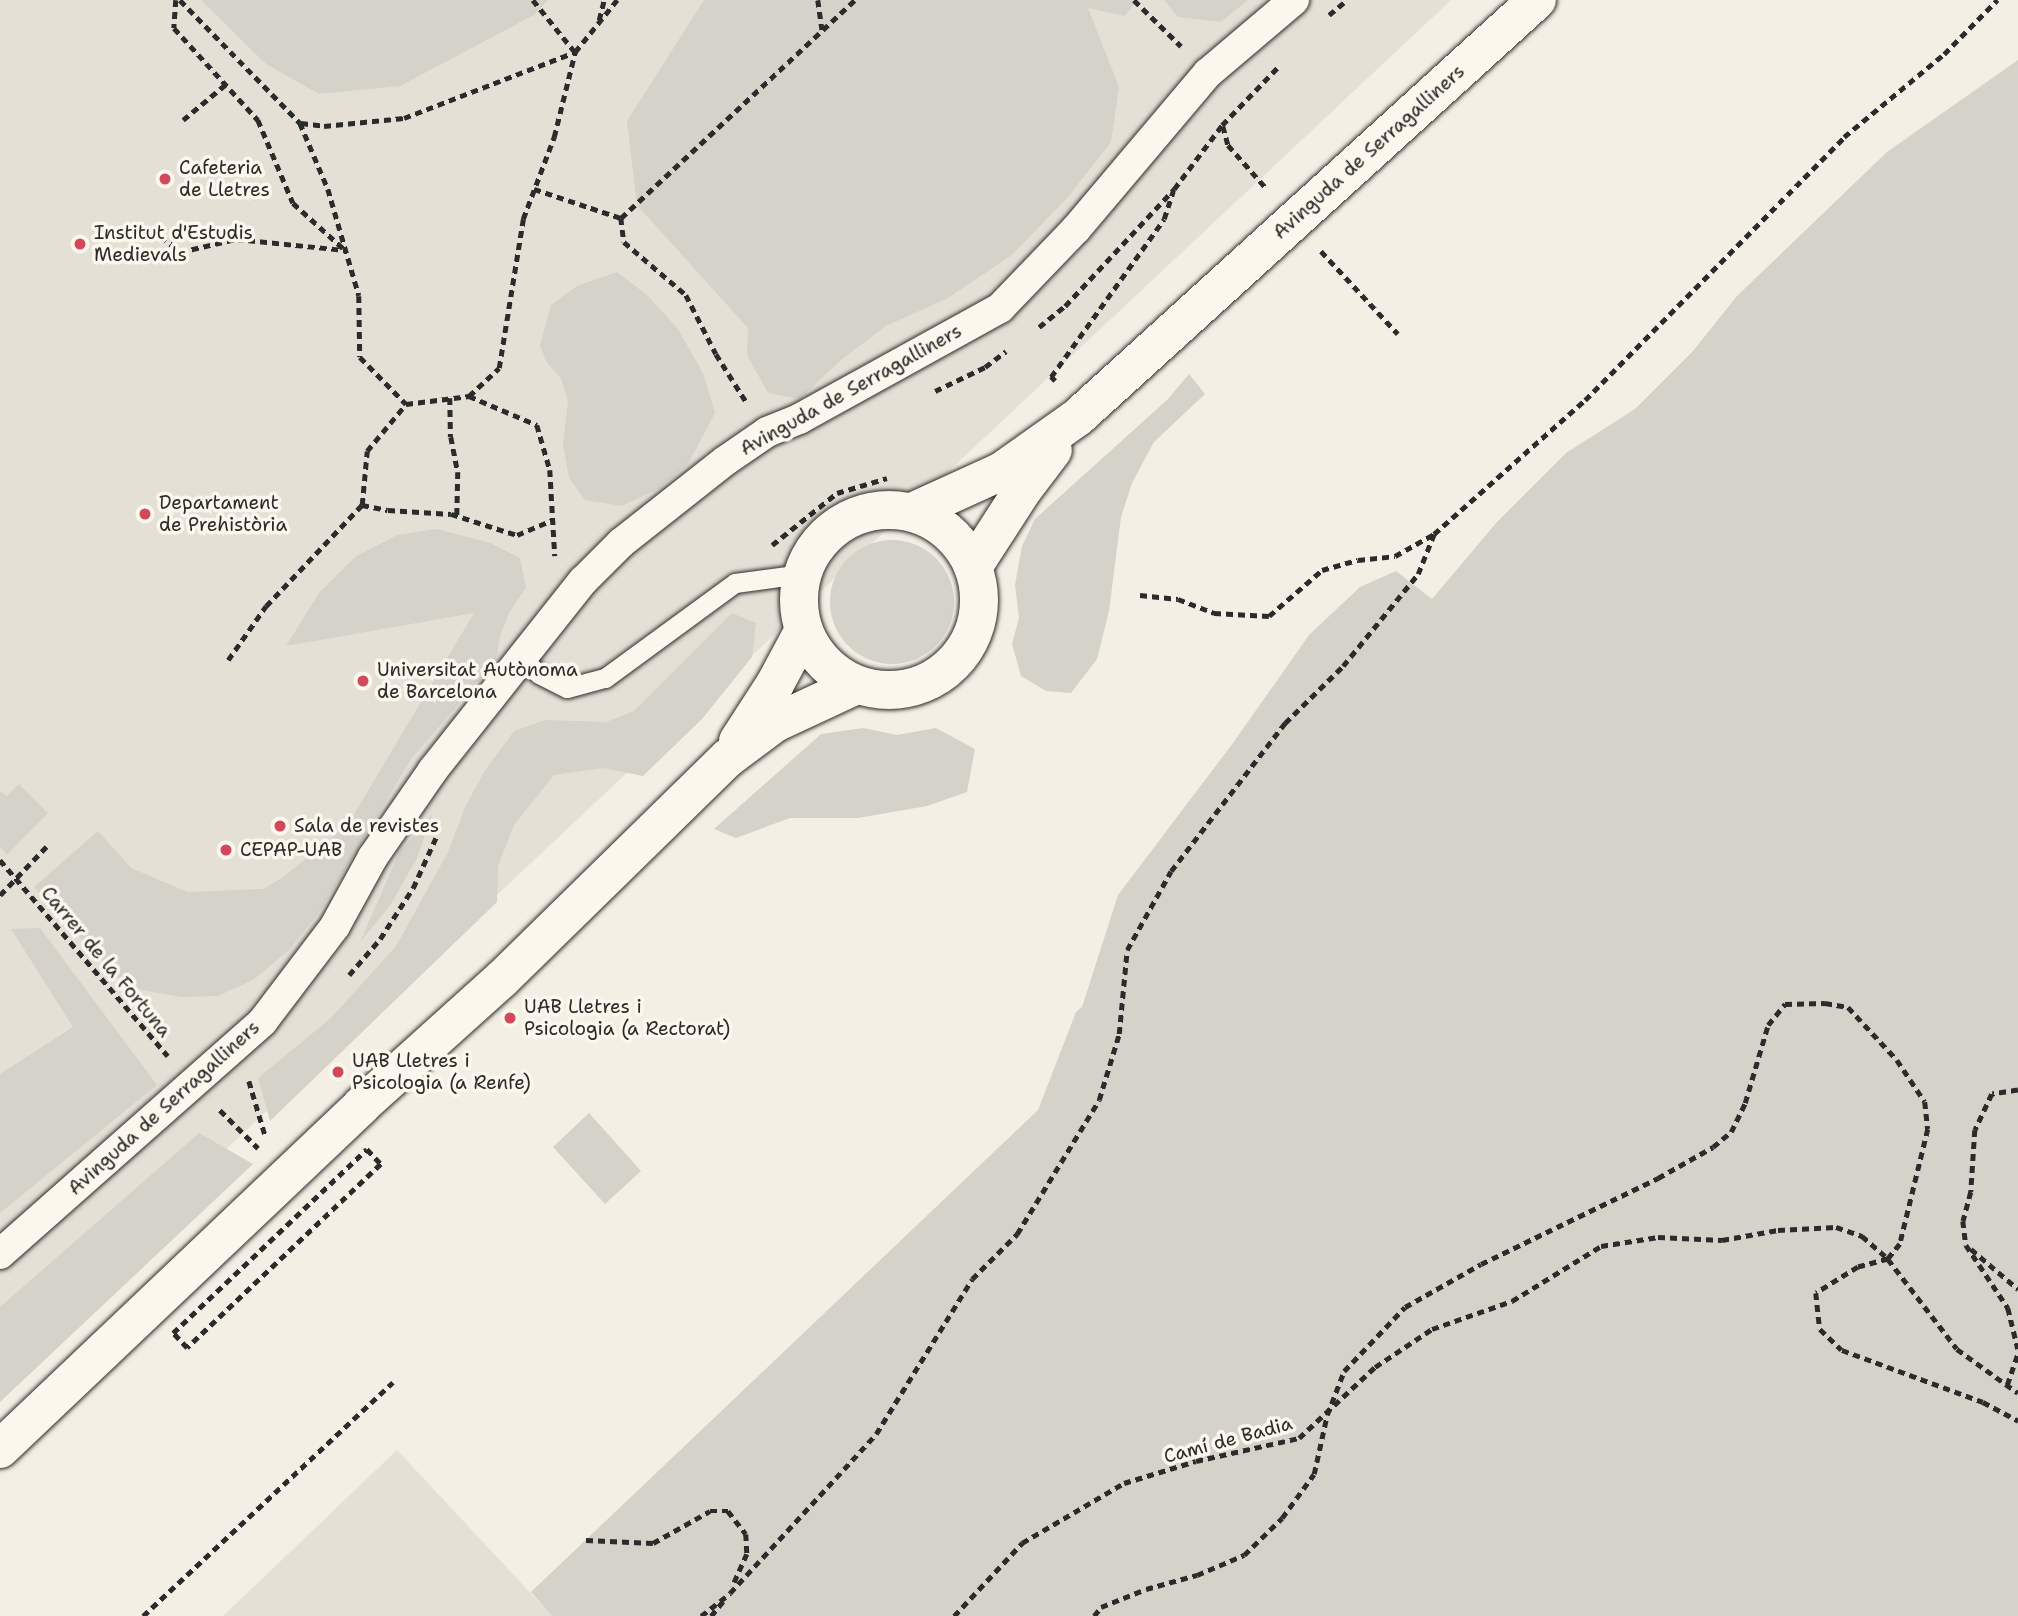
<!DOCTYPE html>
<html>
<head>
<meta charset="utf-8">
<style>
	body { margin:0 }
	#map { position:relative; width:2018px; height:1616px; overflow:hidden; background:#f3efe4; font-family:"Shantell Sans",sans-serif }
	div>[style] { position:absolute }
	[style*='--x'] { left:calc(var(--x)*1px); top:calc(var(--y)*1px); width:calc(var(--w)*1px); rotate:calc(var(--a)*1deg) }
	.built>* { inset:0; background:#e4e0d6 }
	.green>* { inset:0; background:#d5d2c9 }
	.round { border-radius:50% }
	.path>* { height:4.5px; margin-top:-2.25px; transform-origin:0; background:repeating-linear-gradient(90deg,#2b2b2b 0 7px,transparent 0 12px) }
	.roads { filter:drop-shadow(0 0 2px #2b2b2b) drop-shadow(0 0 2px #2b2b2b) }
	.service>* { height:19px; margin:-9.5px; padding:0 9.5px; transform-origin:9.5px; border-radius:9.5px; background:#fbf7ec }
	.pedestrian>* { height:30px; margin:-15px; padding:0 15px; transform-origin:15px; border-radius:15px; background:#fbf7ec }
	.tertiary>* { height:38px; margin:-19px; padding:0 19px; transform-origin:19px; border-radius:19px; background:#fbf7ec }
	.tertiary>.ring { margin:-19px; padding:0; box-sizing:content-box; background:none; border:38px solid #fbf7ec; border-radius:50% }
	.dots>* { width:19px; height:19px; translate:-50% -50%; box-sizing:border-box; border:4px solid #fbf7ec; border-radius:50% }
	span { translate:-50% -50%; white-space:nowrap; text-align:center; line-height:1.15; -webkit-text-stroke:7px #fbf7ec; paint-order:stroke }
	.street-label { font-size:19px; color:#2b2b2b }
	.poi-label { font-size:19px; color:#2b2b2b }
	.left { translate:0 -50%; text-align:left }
</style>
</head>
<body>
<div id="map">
	<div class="built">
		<i style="clip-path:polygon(0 0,1451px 0,0 1361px)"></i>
		<i style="clip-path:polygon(397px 1450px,552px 1616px,223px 1616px)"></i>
	</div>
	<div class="green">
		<i style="clip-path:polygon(201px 0,548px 0,534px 15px,400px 86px,319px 94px,266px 64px)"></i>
		<i style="clip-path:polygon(704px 0,1137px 0,1125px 16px,1088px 8px,1119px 87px,1111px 142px,1068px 197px,1012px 255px,948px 298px,886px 326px,841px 360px,800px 399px,768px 393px,747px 355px,748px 328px,637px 205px,627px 121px)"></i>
		<i style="clip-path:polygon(1164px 0,1248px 0,1221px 22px,1178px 17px)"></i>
		<i style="clip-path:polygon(2018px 60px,2018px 1616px,552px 1616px,531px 1592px,1038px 1110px,1076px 1012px,1082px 1007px,1118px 895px,1233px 743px,1309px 635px,1360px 587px,1396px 571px,1432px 599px,1497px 522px,1566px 453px,1635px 409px,1693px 351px,1737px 296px,1887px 152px)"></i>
		<i style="clip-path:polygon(617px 272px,647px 295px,678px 329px,703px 373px,715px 413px,688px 464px,660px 488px,622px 506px,585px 500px,569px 478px,563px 445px,568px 401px,561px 378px,547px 363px,540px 346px,551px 305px,577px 286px)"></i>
		<i style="clip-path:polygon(1189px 374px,1205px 394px,1154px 442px,1132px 483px,1121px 517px,1109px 611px,1097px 659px,1071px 693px,1046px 691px,1021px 676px,1012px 644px,1019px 618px,1015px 585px,1022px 546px,1035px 519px,1168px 399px)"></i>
		<i style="clip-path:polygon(437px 529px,490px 543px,520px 558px,526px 587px,509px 613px,500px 636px,496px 661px,412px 758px,320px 911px,289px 950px,253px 980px,218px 996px,181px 997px,141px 990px,115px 976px,34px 887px,98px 831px,131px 868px,188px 892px,263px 889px,282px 878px,341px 830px,353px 816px,474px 613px,286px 646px,319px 593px,355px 557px,397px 535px)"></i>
		<i class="round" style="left:830px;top:540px;width:124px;height:124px"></i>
		<i style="clip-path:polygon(732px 613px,756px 623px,752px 657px,702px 719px,643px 776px,603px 768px,554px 775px,514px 825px,498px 866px,497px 902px,270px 1121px,258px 1078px,331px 1018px,396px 946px,448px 852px,466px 805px,486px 769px,514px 731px,545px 720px,606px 722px,634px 711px)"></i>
		<i style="clip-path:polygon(863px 728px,897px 735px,936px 728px,975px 749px,967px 792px,927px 806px,858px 818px,790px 818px,736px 838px,714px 829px,821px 734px)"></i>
		<i style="clip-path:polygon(19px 784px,48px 813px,7px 855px,0 847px,0 791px,7px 796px)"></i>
		<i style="clip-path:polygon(433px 813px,417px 858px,391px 904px,360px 942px,399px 853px)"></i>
		<i style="clip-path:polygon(40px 928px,157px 1085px,0 1213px,0 1074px,73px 1027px,11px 929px)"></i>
		<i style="clip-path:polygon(589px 1113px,641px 1171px,605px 1204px,553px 1147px)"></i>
		<i style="clip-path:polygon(199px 1133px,253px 1164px,0 1402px,0 1307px)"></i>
	</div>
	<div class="path">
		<i style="--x:176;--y:0;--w:28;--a:94"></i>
		<i style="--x:174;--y:28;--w:125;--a:47.6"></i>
		<i style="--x:258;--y:120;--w:90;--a:67.1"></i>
		<i style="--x:293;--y:203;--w:70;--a:42.1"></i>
		<i style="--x:180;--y:0;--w:172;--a:45.7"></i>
		<i style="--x:300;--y:123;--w:72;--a:67"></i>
		<i style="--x:328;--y:189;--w:111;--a:73.8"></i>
		<i style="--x:359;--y:296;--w:61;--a:89.1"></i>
		<i style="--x:360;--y:357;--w:66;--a:45.6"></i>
		<i style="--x:406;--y:404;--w:64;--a:-7.2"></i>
		<i style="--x:469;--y:396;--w:74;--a:23.1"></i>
		<i style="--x:537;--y:425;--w:47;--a:73.9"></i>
		<i style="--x:550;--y:470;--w:86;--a:86.7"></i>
		<i style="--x:533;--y:0;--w:67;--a:51.1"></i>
		<i style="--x:818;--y:0;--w:30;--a:82"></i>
		<i style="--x:1134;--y:0;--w:66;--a:44.4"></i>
		<i style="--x:1329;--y:15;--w:23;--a:-40"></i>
		<i style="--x:599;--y:20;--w:21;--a:-76"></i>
		<i style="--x:183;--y:120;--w:56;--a:-39.9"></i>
		<i style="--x:301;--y:123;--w:23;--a:7"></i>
		<i style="--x:324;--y:126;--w:80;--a:-5.7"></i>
		<i style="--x:404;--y:118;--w:183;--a:-21.1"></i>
		<i style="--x:1223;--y:126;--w:20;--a:75"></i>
		<i style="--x:1228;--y:145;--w:59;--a:48.4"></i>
		<i style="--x:534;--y:189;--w:92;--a:18.4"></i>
		<i style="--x:621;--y:218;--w:320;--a:-43"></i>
		<i style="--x:621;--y:218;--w:24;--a:83"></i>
		<i style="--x:624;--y:242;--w:82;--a:40.5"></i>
		<i style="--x:686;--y:295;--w:66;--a:63"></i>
		<i style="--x:716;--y:354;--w:58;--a:57.7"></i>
		<i style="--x:161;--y:236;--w:25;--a:40"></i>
		<i style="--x:180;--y:252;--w:57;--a:-13.1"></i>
		<i style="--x:236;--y:239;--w:110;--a:5.8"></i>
		<i style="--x:1321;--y:251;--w:113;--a:47.1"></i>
		<i style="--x:1039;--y:327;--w:33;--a:-39"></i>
		<i style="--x:1065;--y:306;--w:160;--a:-47"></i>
		<i style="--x:1174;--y:189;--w:80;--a:-53.1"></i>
		<i style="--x:1222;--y:125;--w:82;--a:-46"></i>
		<i style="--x:1055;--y:381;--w:6;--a:-135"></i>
		<i style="--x:1051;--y:377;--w:194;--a:-54.4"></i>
		<i style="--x:1164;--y:219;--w:29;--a:-72"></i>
		<i style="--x:935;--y:391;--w:55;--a:-25.6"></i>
		<i style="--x:985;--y:367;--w:26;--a:-37"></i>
		<i style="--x:469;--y:396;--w:41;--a:-43"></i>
		<i style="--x:499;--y:368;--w:151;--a:-80.8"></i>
		<i style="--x:523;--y:219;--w:88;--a:-69.3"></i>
		<i style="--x:554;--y:137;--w:88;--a:-76.1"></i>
		<i style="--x:575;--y:52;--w:67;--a:-51.1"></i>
		<i style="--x:450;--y:398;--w:39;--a:89"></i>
		<i style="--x:451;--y:437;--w:36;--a:79"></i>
		<i style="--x:458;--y:472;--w:43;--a:91.3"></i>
		<i style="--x:362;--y:505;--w:26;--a:11"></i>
		<i style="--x:388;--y:510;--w:63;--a:3.6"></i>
		<i style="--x:451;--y:514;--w:69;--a:17.7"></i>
		<i style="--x:517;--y:535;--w:39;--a:-23"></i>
		<i style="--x:772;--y:545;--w:83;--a:-38.7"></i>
		<i style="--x:837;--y:493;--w:52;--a:-16.7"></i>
		<i style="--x:1140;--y:595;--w:38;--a:6"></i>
		<i style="--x:1178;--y:599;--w:39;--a:21"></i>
		<i style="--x:1214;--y:613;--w:55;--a:3.1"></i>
		<i style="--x:1269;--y:616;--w:70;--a:-41"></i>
		<i style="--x:1322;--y:570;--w:37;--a:-16"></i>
		<i style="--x:1358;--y:560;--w:37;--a:-6"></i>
		<i style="--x:1395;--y:556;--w:45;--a:-29.4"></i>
		<i style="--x:1434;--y:534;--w:202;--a:-41.6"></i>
		<i style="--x:1585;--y:400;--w:369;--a:-45.4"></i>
		<i style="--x:1844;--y:137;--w:130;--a:-39.7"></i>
		<i style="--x:1944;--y:54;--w:76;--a:-45.5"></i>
		<i style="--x:228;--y:660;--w:66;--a:-54.9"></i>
		<i style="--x:266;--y:606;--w:139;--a:-46.5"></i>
		<i style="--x:362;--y:505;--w:54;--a:-84.7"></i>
		<i style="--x:367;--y:451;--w:61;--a:-50.3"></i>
		<i style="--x:0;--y:860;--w:258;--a:49.4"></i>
		<i style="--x:0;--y:895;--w:68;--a:-46.2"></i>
		<i style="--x:349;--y:975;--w:48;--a:-49.3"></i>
		<i style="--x:380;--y:939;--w:61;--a:-57.1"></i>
		<i style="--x:413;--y:888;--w:58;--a:-65.6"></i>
		<i style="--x:249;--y:1081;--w:59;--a:73.4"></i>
		<i style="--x:2018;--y:1090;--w:26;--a:171"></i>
		<i style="--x:1992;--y:1094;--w:40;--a:115"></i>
		<i style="--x:1975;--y:1130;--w:62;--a:93.7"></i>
		<i style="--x:1971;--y:1192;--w:30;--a:105"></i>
		<i style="--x:1963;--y:1221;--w:24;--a:83"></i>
		<i style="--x:1966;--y:1245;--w:76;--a:56.3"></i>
		<i style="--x:2008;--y:1308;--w:42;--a:76.3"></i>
		<i style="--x:220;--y:1110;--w:54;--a:45"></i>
		<i style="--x:367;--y:1149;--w:21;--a:47"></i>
		<i style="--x:381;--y:1164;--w:267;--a:136.5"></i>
		<i style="--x:187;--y:1348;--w:21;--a:-133"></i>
		<i style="--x:173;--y:1333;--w:267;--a:-43.5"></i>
		<i style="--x:1971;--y:1249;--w:62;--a:40.4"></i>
		<i style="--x:2007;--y:1385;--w:34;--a:-71"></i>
		<i style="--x:586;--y:1540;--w:67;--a:2.6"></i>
		<i style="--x:653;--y:1543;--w:65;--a:-29.3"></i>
		<i style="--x:710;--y:1511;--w:18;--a:0"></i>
		<i style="--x:728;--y:1511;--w:29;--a:52"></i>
		<i style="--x:746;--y:1534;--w:20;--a:87"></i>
		<i style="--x:747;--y:1554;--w:36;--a:114"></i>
		<i style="--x:143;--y:1616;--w:342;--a:-43.1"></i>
		<i style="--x:701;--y:1616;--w:37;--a:-38"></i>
		<i style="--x:730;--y:1593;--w:216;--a:-47.4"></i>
		<i style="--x:876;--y:1434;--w:182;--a:-58.2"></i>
		<i style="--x:972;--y:1279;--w:64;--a:-45"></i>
		<i style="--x:1017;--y:1234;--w:157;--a:-58.5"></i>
		<i style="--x:1099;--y:1100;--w:69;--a:-73.1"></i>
		<i style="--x:1119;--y:1034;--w:84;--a:-84.6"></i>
		<i style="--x:1127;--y:950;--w:90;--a:-60.9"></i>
		<i style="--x:1171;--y:871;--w:187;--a:-52.4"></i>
		<i style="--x:1285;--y:723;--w:81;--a:-44.5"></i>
		<i style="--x:1343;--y:666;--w:119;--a:-50.8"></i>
		<i style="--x:1418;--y:574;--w:43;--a:-68.2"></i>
		<i style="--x:711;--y:1616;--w:21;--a:-51"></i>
		<i style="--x:954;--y:1616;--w:100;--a:-47"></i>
		<i style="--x:1022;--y:1543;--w:118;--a:-30.5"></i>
		<i style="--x:1124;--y:1483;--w:75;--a:-17"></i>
		<i style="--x:1196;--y:1461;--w:106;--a:-12.6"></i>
		<i style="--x:1299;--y:1438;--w:104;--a:-43.1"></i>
		<i style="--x:1375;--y:1367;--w:69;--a:-33.7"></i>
		<i style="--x:1432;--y:1329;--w:85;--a:-19.3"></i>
		<i style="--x:1512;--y:1301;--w:105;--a:-31.7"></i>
		<i style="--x:1601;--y:1246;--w:58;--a:-9"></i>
		<i style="--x:1658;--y:1237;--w:64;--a:2.7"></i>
		<i style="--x:1722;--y:1240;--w:57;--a:-10.1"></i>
		<i style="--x:1778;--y:1230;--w:58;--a:-3"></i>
		<i style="--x:1836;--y:1227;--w:28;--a:19"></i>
		<i style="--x:1862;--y:1236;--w:35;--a:41"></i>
		<i style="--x:1888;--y:1259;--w:113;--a:52.5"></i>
		<i style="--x:1957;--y:1349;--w:75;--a:35.8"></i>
		<i style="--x:1094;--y:1616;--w:11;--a:-52"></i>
		<i style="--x:1101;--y:1607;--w:48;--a:-21.8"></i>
		<i style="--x:1146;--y:1589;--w:53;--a:-15.4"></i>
		<i style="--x:1197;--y:1575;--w:51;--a:-23.1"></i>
		<i style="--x:1244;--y:1555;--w:53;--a:-44.2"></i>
		<i style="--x:1282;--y:1518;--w:54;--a:-54"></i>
		<i style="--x:1314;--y:1474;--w:60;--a:-77.6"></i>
		<i style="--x:1327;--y:1415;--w:47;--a:-68.9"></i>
		<i style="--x:1344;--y:1371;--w:88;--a:-46.4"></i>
		<i style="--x:1405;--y:1307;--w:87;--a:-29.5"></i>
		<i style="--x:1481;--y:1264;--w:197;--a:-25.9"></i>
		<i style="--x:1658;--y:1178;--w:63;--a:-29.4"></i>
		<i style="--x:1713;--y:1147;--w:23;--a:-40"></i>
		<i style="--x:1731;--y:1132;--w:32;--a:-64"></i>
		<i style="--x:1745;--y:1103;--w:81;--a:-73.6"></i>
		<i style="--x:1768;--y:1025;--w:27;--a:-51"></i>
		<i style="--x:1785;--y:1004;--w:40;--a:-1.4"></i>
		<i style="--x:1825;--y:1003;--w:23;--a:10"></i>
		<i style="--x:1848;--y:1007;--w:72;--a:47.2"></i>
		<i style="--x:1897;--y:1060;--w:50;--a:56.3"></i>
		<i style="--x:1925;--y:1102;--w:27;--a:84"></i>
		<i style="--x:1928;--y:1129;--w:118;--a:103.7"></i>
		<i style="--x:1900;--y:1244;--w:19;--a:129"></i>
		<i style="--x:1888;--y:1259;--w:31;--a:165"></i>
		<i style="--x:1858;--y:1267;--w:49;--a:148.2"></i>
		<i style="--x:1816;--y:1293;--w:36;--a:84"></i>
		<i style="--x:1820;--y:1329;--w:30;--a:44"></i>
		<i style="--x:1842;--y:1350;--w:150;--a:20.2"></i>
		<i style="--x:1983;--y:1402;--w:40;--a:28"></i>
	</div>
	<div class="roads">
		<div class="service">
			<i style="--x:522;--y:660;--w:22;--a:39"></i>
			<i style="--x:539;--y:674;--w:31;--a:27"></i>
			<i style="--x:567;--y:688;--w:39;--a:-15"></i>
			<i style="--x:605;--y:678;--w:161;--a:-36.2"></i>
			<i style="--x:735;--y:583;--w:68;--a:-7.7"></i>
		</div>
		<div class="pedestrian">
			<i style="--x:0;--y:1254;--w:351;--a:-41.5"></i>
			<i style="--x:263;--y:1021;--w:119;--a:-52.8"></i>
			<i style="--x:335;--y:926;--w:79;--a:-61.2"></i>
			<i style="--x:373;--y:857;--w:106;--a:-55.4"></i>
			<i style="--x:433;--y:770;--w:241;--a:-51.6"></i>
			<i style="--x:583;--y:581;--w:54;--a:-45"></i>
			<i style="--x:621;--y:543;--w:132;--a:-38.3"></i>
			<i style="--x:725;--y:461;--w:51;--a:-34.6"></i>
			<i style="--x:767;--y:432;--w:35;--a:-22"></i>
			<i style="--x:799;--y:419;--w:230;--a:-28.9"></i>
			<i style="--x:1000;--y:308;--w:110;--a:-46.1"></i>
			<i style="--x:1076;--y:229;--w:204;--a:-49.8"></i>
			<i style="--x:1208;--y:73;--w:113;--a:-40.3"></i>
		</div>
		<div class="tertiary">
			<i class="ring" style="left:799px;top:510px;width:142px;height:142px"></i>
			<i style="--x:912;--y:512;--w:99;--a:-24.5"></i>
			<i style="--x:1002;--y:471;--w:93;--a:-35.4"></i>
			<i style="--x:1078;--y:417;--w:620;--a:-42.26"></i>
			<i style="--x:973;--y:567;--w:90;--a:-57.2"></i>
			<i style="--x:1022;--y:491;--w:51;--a:-52.9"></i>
			<i style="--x:738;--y:741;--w:68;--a:-57"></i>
			<i style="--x:775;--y:684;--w:61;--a:-61.8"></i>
			<i style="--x:0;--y:1449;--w:499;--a:-43.5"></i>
			<i style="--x:362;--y:1105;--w:188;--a:-42"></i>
			<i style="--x:502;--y:979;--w:316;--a:-44.4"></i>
			<i style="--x:728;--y:758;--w:59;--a:-36.7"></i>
			<i style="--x:775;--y:723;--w:90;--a:-24.9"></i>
		</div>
	</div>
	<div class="dots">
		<i style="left:165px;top:179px;background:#d1495b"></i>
		<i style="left:80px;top:244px;background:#d1495b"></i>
		<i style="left:145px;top:514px;background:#d1495b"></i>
		<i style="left:363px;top:681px;background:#d1495b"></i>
		<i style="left:280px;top:826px;background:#d1495b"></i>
		<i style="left:226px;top:850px;background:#d1495b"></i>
		<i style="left:510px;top:1018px;background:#d1495b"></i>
		<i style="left:338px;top:1072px;background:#d1495b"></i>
	</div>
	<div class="street-label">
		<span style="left:1369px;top:152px;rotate:-42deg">Avinguda de Serragalliners</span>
		<span style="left:851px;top:390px;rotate:-29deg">Avinguda de Serragalliners</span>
		<span style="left:106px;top:962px;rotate:50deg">Carrer de la Fortuna</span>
		<span style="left:164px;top:1108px;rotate:-42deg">Avinguda de Serragalliners</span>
		<span style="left:1228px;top:1440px;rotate:-15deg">Camí de Badia</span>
	</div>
	<div class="poi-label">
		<span class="left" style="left:179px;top:179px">Cafeteria<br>de Lletres</span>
		<span class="left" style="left:94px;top:244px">Institut d'Estudis<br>Medievals</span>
		<span class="left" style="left:159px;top:514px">Departament<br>de Prehistòria</span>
		<span class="left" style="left:377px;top:681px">Universitat Autònoma<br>de Barcelona</span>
		<span class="left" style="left:294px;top:826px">Sala de revistes</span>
		<span class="left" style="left:240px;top:850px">CEPAP-UAB</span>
		<span class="left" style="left:524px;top:1018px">UAB Lletres i<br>Psicologia (a Rectorat)</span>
		<span class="left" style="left:352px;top:1072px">UAB Lletres i<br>Psicologia (a Renfe)</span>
	</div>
</div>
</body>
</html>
